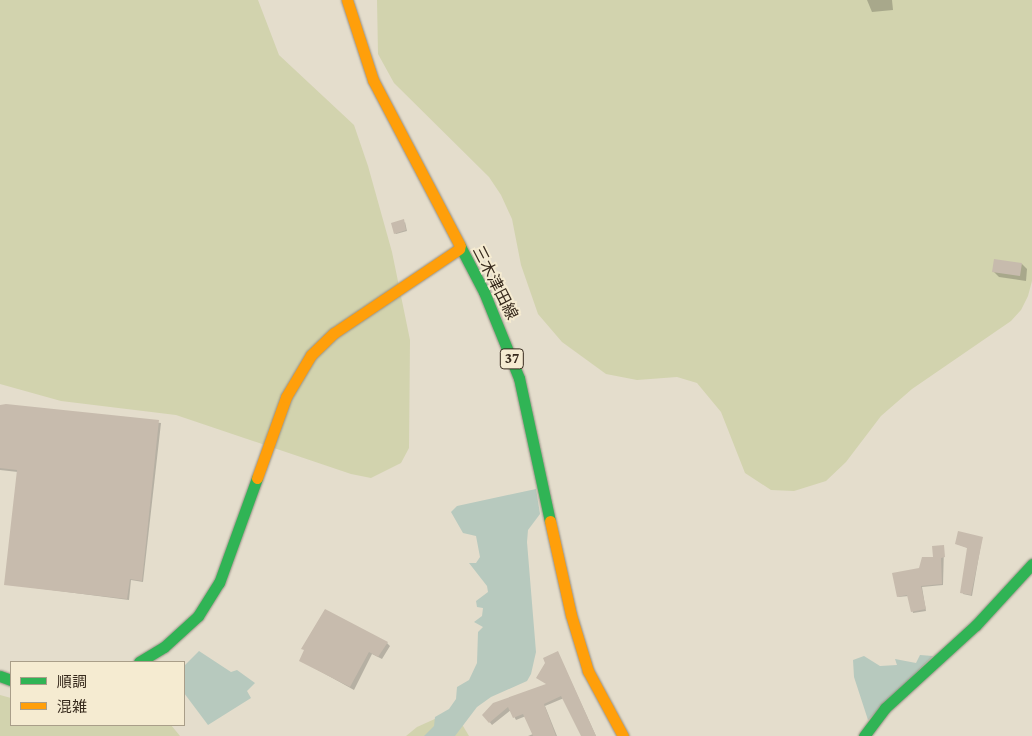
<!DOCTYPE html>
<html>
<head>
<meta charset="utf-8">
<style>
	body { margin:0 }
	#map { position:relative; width:1032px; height:736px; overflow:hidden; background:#e4ddcc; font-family:"Crimson Pro","Noto Sans JP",serif }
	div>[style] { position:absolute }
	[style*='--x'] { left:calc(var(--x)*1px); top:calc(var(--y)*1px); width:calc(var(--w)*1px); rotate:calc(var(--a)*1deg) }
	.green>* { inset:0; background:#d2d3ae }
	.water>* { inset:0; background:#b7c9be }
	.shadow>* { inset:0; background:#0003 }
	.building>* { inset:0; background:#c7bbad }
	.roads { filter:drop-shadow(0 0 1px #989185) drop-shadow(0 0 1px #989185) }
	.fast>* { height:11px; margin:-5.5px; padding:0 5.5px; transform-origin:5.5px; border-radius:5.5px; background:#30b455 }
	.slow>* { height:11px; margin:-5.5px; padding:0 5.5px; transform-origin:5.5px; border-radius:5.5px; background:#ff9f0a }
	span { translate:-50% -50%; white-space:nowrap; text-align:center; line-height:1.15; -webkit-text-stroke:4px #f5ebd1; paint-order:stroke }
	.shield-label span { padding:1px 4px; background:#f5ebd1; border:1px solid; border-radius:4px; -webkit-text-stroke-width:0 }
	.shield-label { font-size:15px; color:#372a1d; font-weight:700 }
	.street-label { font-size:16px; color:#372a1d }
	.legend { position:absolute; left:10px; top:661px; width:175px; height:65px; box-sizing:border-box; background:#f5ebd1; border:1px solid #a99e89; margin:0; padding:6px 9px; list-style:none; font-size:15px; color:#372a1d }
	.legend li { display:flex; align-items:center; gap:10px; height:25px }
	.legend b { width:25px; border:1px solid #a99e89 }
</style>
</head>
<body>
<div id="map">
	<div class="green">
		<i style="clip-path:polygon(0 0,258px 0,279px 55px,354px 125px,368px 166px,392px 252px,410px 340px,409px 448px,401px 463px,371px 478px,351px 474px,176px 415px,61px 401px,0 384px)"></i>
		<i style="clip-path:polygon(377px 0,1032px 0,1032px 281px,1028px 296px,1021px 310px,1011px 321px,912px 389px,881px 416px,846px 462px,826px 481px,794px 491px,771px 490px,745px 473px,721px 412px,697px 383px,677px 377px,637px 380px,606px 374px,562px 342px,538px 314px,521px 265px,512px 219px,501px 195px,489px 177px,394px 83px,378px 54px)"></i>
		<i style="clip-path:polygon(0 695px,11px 698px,11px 725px,171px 725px,180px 736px,0 736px)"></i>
		<i style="clip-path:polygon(437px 718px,453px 719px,463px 726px,469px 736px,406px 736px,417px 727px)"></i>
	</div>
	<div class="water">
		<i style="clip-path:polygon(536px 489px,540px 514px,528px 530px,527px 542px,536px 652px,531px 674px,527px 681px,491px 697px,477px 707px,455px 736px,424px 736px,434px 726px,435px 717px,449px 709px,456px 699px,457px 687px,469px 680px,477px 663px,478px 632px,483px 627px,474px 622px,482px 616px,483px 608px,477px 607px,476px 601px,488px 592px,487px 586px,469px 563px,476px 563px,480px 557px,476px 536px,463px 533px,451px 512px,457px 506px)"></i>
		<i style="clip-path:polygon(199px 651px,231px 672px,237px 670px,255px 683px,247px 691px,251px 698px,208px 725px,184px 693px,184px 666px)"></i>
		<i style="clip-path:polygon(920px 655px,933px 656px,868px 720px,854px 677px,853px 660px,864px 656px,880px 666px,897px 665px,895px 659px,916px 663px)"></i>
	</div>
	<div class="shadow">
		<i style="clip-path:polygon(867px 0,892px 0,893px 10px,872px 12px)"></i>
		<i style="clip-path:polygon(405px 222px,407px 231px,396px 234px,395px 233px)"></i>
		<i style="clip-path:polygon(1022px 264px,1027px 269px,1026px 281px,999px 277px,993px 271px)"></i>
		<i style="clip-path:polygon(0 406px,161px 423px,143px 582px,131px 580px,129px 600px,5px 584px,18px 472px,0 470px)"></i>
		<i style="clip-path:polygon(982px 538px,972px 596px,963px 594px,968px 548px,957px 544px)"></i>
		<i style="clip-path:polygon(944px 547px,943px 585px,922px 587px,926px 611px,913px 613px,909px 596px,898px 597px,920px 569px)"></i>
		<i style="clip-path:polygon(387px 643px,390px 646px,382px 659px,372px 654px,354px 690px,300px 660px)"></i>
		<i style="clip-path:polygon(558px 653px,596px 736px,583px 736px,564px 698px,545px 706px,557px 736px,528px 736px,533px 734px,526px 716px,516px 720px,511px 710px,492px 725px,484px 715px,548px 685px)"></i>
	</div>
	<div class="building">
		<i style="clip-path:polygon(404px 219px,406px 230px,394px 234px,391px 223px)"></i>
		<i style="clip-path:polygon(994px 259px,1022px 263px,1020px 276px,992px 272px)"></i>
		<i style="clip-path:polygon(6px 404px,159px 420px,142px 581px,130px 579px,127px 599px,4px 585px,17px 470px,0 468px,0 405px)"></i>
		<i style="clip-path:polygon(958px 531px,983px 537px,971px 595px,960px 593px,967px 548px,955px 544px)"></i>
		<i style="clip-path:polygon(944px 545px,945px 557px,941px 558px,942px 584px,921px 586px,926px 609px,911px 612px,907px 595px,897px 597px,892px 573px,919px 568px,922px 557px,933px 557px,932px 546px)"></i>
		<i style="clip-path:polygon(325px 609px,388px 642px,378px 657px,369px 652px,350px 687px,299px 661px,304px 650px,301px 649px)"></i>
		<i style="clip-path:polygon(558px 651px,596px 736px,581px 736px,561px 696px,544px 704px,556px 736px,533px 736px,523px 714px,513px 718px,508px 707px,489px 723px,482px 715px,493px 703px,546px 684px,536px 678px,545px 663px,543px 658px)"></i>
	</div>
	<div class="roads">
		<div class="fast">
			<i style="--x:460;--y:246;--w:52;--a:62.4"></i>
			<i style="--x:484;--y:292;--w:93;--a:67.9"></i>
			<i style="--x:519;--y:378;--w:146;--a:77.8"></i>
			<i style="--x:139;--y:662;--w:29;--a:-31"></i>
			<i style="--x:164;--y:647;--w:46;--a:-42.4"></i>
			<i style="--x:198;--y:616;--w:39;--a:-58"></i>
			<i style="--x:219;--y:583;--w:112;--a:-70.1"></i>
			<i style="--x:0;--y:676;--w:12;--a:20"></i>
			<i style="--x:864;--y:736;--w:35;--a:-53"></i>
			<i style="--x:885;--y:708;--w:123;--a:-42.4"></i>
			<i style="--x:976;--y:625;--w:83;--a:-47.4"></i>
		</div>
		<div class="slow">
			<i style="--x:347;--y:0;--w:84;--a:72"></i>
			<i style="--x:373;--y:80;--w:187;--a:62.3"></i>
			<i style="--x:257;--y:478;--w:86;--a:-70.3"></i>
			<i style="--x:286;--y:397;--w:49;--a:-59.2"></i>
			<i style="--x:311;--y:355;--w:32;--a:-44"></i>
			<i style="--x:334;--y:333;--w:151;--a:-33.9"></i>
			<i style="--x:550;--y:521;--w:96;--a:77.4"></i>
			<i style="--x:571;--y:615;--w:59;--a:73.1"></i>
			<i style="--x:588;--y:671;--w:74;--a:61.7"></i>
		</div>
	</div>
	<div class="shield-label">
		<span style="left:512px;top:359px">37</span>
	</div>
	<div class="street-label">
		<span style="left:495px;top:283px;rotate:63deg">三木津田線</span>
	</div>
	<ul class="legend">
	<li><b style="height:6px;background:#30b455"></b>順調</li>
	<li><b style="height:6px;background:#ff9f0a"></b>混雑</li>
	</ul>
</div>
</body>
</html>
